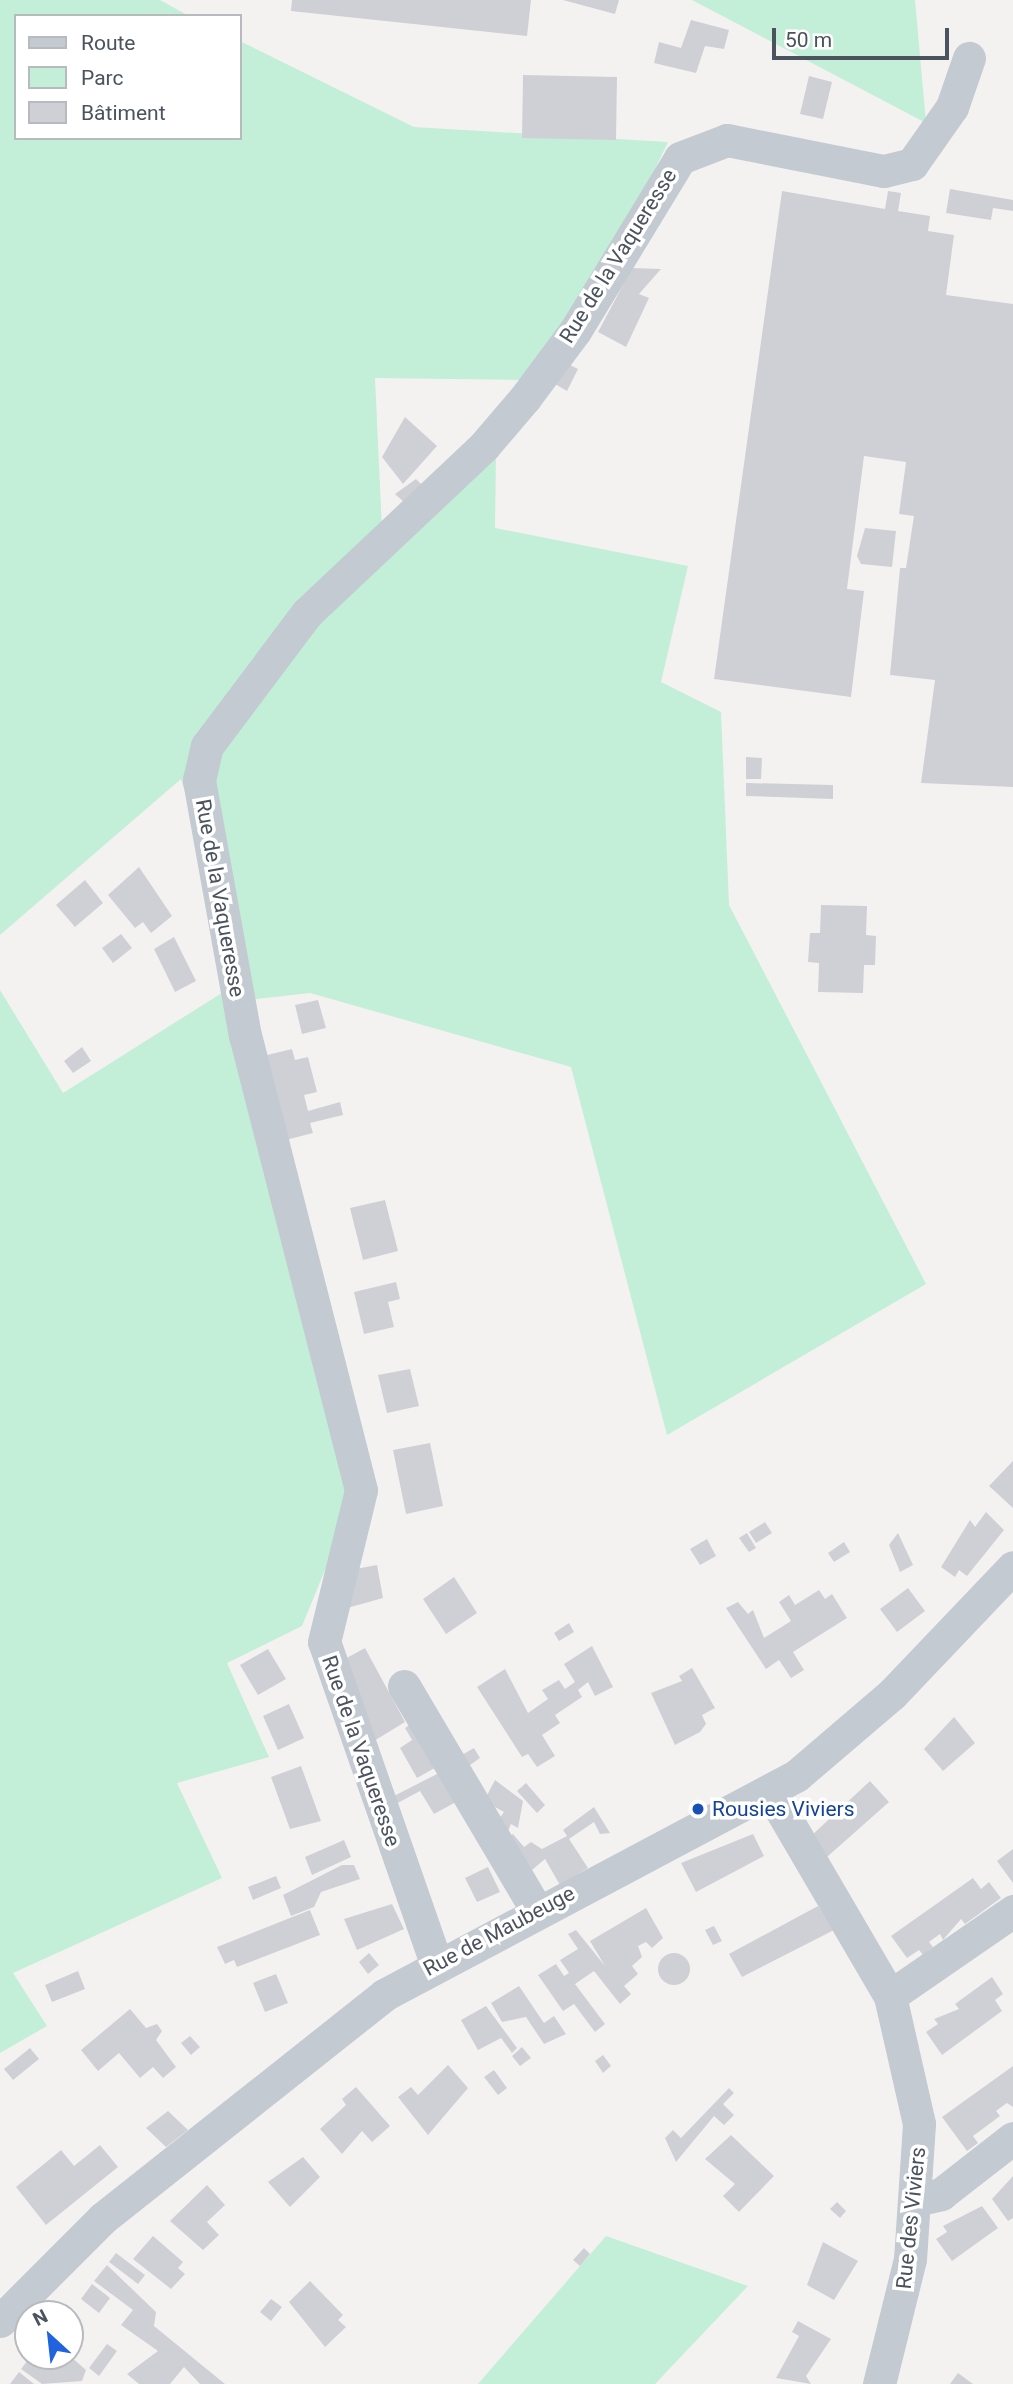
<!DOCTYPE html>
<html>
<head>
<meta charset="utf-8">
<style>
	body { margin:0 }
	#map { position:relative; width:1013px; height:2384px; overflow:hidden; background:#f4f2f1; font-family:Roboto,sans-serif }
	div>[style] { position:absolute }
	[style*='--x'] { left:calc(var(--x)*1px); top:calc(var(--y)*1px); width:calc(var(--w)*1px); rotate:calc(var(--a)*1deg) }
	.green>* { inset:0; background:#c3eed8 }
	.building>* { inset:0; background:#cfd0d5 }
	.round { border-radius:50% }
	.minor>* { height:33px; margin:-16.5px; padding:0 16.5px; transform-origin:16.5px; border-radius:16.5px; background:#c3cad2 }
	.dots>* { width:19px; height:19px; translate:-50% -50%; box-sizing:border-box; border:4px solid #fff; border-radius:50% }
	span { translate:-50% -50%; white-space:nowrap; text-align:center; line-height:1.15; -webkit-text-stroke:7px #fff; paint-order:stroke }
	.street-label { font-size:21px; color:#4a535e }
	.transit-label { font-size:21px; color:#164399 }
	.left { translate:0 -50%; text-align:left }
	.legend { position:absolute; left:14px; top:14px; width:228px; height:126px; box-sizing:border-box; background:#fff; border:2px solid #b7babf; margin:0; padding:9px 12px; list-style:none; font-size:21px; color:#4a535e }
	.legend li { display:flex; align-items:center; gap:14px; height:35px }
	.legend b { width:35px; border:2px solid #b7babf }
	.north { position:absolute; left:14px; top:2300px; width:70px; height:70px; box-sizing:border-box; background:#fff; border:2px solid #b7babf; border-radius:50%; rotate:333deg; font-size:19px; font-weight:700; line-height:28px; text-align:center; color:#4a535e }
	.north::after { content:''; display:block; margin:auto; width:24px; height:32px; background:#2162de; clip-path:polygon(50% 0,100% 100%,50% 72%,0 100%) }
	.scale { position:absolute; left:772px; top:28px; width:177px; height:32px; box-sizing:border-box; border:4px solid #4a535e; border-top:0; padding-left:9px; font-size:21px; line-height:24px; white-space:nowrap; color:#4a535e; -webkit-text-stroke:5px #fff; paint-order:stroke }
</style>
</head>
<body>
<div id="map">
	<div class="green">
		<i style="clip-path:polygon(0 0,160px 0,189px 16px,16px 16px,16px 138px,240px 138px,240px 41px,414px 127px,668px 142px,604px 275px,525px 380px,375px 378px,382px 529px,496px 450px,495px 528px,688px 566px,661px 682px,721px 712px,729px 905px,926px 1284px,667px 1435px,571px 1067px,310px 993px,248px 1000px,181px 779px,0 935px)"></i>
		<i style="clip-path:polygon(692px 0,915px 0,926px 123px)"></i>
		<i style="clip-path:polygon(0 990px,63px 1093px,225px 991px,350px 1509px,302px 1626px,227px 1663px,269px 1757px,177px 1783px,222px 1878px,13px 1973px,47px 2026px,0 2053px)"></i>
		<i style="clip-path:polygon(606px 2236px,748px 2286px,655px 2384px,478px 2384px)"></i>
	</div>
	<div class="building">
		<i style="clip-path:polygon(292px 0,531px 0,527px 36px,291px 11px)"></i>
		<i style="clip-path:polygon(563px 0,619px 0,615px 14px)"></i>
		<i style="clip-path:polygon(691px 20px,729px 30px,724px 49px,705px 46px,696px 73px,654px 63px,659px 42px,681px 48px)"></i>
		<i style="clip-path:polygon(523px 75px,617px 77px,616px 140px,522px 138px)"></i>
		<i style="clip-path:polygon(809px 76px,832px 82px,823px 119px,800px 114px)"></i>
		<i style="clip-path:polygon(950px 189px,1013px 200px,1013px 211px,993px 208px,991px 220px,946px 213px)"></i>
		<i style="clip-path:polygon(782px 191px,885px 209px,888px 191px,901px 193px,898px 211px,930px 216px,928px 231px,954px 235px,946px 295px,1013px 304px,1013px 787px,921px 783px,935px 680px,890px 675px,900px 568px,906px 568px,914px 516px,899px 514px,906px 462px,864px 456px,847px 589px,864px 591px,851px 697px,714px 679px)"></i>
		<i style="clip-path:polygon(632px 268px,661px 269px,639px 294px,649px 298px,626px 347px,598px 332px)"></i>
		<i style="clip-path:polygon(566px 363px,578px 369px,567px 391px,555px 384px)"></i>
		<i style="clip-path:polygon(405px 417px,437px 446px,403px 484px,382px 457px)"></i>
		<i style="clip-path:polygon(416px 479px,425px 488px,408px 506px,395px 494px)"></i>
		<i style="clip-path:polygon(865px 528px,896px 531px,892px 567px,861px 564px,857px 556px)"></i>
		<i style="clip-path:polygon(746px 757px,762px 758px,761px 779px,746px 779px)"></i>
		<i style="clip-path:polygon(746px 783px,833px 785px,833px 799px,746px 796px)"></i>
		<i style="clip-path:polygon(139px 867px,172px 916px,151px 933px,143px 922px,135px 928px,108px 895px)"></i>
		<i style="clip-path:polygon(85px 880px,103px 903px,75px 927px,56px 905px)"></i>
		<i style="clip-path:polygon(821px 905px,867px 906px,866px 935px,876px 936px,875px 965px,864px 965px,863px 993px,818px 992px,819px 963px,808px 962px,810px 933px,820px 933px)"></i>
		<i style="clip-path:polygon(121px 934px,132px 948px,113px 963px,102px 948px)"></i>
		<i style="clip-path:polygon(174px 937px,196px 981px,175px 992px,154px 949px)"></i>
		<i style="clip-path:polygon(318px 1000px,326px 1028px,302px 1034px,295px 1005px)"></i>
		<i style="clip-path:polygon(82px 1047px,91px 1061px,73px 1073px,64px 1061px)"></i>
		<i style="clip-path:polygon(292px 1049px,295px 1060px,308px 1057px,317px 1092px,304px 1095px,308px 1111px,340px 1102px,343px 1115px,310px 1123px,313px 1133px,286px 1140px,263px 1056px)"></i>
		<i style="clip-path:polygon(385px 1200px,398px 1251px,363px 1260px,350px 1208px)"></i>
		<i style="clip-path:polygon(396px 1282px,400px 1299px,388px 1302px,394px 1327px,364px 1334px,354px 1292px)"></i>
		<i style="clip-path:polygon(410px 1369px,419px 1406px,387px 1413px,378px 1375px)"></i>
		<i style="clip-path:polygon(430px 1443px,443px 1506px,406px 1514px,393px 1450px)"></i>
		<i style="clip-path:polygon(1013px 1461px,1013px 1508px,989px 1486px)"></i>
		<i style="clip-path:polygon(986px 1512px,1004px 1530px,967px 1576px,959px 1570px,955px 1577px,941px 1567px,970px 1520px,975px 1527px)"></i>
		<i style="clip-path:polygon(765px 1522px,772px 1533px,756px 1543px,749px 1532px)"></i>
		<i style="clip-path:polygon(747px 1533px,756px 1548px,749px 1552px,739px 1538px)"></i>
		<i style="clip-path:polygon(898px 1533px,913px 1565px,900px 1572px,889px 1545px)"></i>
		<i style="clip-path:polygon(707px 1539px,716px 1556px,700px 1565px,690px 1549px)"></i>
		<i style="clip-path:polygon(844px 1542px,850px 1552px,834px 1562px,828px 1553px)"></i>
		<i style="clip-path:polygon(377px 1565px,383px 1598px,340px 1610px,350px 1570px)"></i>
		<i style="clip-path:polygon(454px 1577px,477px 1613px,446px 1634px,423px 1599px)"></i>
		<i style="clip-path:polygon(908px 1588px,925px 1611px,897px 1632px,880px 1609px)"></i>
		<i style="clip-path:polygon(819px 1590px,825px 1599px,832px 1594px,847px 1618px,793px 1652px,804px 1670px,791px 1678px,779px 1660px,766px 1669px,726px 1608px,738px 1602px,748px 1614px,753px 1610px,764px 1638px,791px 1621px,779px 1602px,789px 1595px,795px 1605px)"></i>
		<i style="clip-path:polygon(569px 1623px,574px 1632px,559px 1641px,554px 1633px)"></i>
		<i style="clip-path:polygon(592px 1646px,613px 1687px,595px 1696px,588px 1682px,578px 1690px,582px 1697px,555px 1715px,560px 1723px,542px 1735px,555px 1756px,537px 1767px,528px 1754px,522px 1757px,477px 1687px,505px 1669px,528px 1713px,548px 1699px,542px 1690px,559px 1680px,565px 1689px,575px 1682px,564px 1664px)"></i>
		<i style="clip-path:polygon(365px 1648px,405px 1722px,369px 1744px,343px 1660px)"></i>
		<i style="clip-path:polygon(268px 1649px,286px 1679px,258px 1695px,240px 1665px)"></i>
		<i style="clip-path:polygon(692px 1668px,715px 1708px,702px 1715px,706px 1724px,700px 1732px,675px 1745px,651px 1693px,682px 1681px,679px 1676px)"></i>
		<i style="clip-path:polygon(289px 1704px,304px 1738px,278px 1750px,263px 1716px)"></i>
		<i style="clip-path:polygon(954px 1717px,975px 1743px,943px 1771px,924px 1749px)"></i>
		<i style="clip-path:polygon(411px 1724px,440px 1765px,417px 1778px,400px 1748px,412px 1740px,405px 1728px)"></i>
		<i style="clip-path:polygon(474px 1748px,480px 1758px,463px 1770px,460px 1756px)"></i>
		<i style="clip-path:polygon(301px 1766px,321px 1821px,290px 1829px,271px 1777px)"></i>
		<i style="clip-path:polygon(439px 1773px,456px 1802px,434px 1814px,420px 1791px,392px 1806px,390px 1798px)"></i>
		<i style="clip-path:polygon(495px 1780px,523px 1801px,518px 1828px,511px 1824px,508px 1831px,496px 1823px,504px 1812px,484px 1801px)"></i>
		<i style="clip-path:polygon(870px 1781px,889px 1802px,827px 1857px,810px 1837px)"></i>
		<i style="clip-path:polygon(526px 1783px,545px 1805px,537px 1813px,517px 1791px)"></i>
		<i style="clip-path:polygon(594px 1807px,610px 1833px,600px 1834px,594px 1822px,569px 1839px,588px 1868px,560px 1885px,545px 1859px,532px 1870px,505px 1839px,513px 1834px,524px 1847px,531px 1842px,542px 1849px,567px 1836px,563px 1830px)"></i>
		<i style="clip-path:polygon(753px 1834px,764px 1856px,696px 1892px,681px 1863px)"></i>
		<i style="clip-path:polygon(344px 1840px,351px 1857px,312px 1875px,305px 1857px)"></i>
		<i style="clip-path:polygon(1013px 1849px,1013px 1883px,997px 1861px)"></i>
		<i style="clip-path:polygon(342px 1865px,354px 1865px,360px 1879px,321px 1892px,314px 1907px,291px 1916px,283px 1895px)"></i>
		<i style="clip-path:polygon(488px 1867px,500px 1892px,477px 1902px,465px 1878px)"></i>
		<i style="clip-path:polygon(276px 1876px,281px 1888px,253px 1900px,248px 1887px)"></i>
		<i style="clip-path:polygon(973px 1878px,981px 1889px,989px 1882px,1001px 1898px,965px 1924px,961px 1919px,943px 1940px,940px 1934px,929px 1942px,933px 1947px,923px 1955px,919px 1950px,907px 1958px,891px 1936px)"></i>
		<i style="clip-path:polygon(392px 1904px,404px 1929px,357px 1950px,344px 1919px)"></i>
		<i style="clip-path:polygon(818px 1906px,834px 1930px,742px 1977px,729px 1954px)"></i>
		<i style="clip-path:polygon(646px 1908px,663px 1938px,652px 1948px,646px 1942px,638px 1946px,642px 1957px,632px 1966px,638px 1974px,624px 1986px,631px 1994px,620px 2004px,594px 1971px,575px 1984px,605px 2024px,595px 2032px,574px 2004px,563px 2011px,538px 1975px,556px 1964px,564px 1976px,569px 1973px,560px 1960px,578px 1949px,568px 1934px,576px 1930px,605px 1966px,590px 1941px)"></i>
		<i style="clip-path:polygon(310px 1910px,320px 1935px,237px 1967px,234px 1960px,225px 1964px,217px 1947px)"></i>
		<i style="clip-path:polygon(714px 1926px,722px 1941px,713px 1945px,705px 1930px)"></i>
		<i class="round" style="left:658px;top:1953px;width:32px;height:32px"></i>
		<i style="clip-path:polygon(369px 1953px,379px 1965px,368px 1974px,359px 1962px)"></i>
		<i style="clip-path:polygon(78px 1971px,85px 1989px,52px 2002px,45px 1985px)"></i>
		<i style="clip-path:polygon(276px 1974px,288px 2003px,265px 2012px,253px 1983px)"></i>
		<i style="clip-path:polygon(992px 1977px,1003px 1994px,995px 2000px,1002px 2011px,942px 2055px,926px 2032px,938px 2024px,934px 2019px,959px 2009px,955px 2004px)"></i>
		<i style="clip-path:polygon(519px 1986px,544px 2023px,554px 2016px,566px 2034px,544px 2044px,526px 2017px,502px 2022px,491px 2003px)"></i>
		<i style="clip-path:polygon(486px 2006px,517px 2048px,512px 2053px,501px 2038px,478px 2050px,461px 2020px)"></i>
		<i style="clip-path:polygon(130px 2009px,146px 2028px,157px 2024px,162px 2031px,156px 2040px,176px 2067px,163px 2078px,153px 2067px,140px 2078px,119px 2053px,98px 2071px,81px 2050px)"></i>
		<i style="clip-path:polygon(190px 2036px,200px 2047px,191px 2055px,181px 2043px)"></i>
		<i style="clip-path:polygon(522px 2047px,531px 2058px,520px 2066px,512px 2056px)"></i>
		<i style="clip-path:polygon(30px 2048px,39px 2059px,13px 2080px,4px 2069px)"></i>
		<i style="clip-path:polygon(603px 2055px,611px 2066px,603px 2073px,595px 2061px)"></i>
		<i style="clip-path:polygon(448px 2065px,468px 2088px,428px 2135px,398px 2097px,411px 2087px,418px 2095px)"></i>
		<i style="clip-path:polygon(1013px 2066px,1013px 2107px,1007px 2103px,996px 2111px,1000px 2116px,973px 2136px,978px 2143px,967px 2151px,942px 2117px)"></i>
		<i style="clip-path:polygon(494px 2070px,507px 2088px,498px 2095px,484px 2077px)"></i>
		<i style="clip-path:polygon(356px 2087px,390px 2126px,372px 2142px,362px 2131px,342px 2154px,320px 2129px,346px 2105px,342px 2099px)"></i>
		<i style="clip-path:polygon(729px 2088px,734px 2093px,723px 2104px,734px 2115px,724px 2125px,714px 2116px,676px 2162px,665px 2138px,673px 2130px,681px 2138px)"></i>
		<i style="clip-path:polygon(168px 2111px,188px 2130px,166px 2147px,146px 2128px)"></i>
		<i style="clip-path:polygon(731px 2135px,774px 2176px,739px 2212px,723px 2196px,735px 2184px,705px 2159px)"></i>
		<i style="clip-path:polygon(100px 2145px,118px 2167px,46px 2225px,16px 2187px,61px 2150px,74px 2166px)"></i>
		<i style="clip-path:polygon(303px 2157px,320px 2177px,290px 2207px,268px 2182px)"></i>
		<i style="clip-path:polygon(1013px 2176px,1013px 2218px,1008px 2221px,992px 2199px)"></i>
		<i style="clip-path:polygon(207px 2185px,225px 2205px,207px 2222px,219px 2235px,203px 2250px,170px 2221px)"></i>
		<i style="clip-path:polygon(837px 2202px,846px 2211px,840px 2218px,830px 2209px)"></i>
		<i style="clip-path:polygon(982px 2206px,998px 2228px,952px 2261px,936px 2239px,947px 2232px,943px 2226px)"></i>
		<i style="clip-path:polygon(153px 2236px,183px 2262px,178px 2268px,185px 2274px,171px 2289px,133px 2259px)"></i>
		<i style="clip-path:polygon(823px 2242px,858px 2261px,834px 2300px,807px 2285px)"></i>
		<i style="clip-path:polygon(584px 2248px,590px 2254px,580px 2266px,573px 2260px)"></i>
		<i style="clip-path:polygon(116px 2253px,145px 2275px,138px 2284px,109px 2262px)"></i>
		<i style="clip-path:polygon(107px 2265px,156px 2312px,154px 2326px,225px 2384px,200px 2384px,184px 2367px,170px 2384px,139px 2384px,127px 2374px,158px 2351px,121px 2325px,133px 2310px,94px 2281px)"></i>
		<i style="clip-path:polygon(310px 2281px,343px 2315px,338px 2320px,346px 2327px,325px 2347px,289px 2302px)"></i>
		<i style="clip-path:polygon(92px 2284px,110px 2298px,99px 2313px,81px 2299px)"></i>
		<i style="clip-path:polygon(271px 2299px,282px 2307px,271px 2321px,260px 2312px)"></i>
		<i style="clip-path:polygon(798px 2321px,831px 2339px,806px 2376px,811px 2384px,776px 2378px,799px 2336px,792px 2332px)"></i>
		<i style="clip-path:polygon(107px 2344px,117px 2351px,99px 2376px,89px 2368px)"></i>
		<i style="clip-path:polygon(31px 2356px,70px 2356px,86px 2370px,82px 2381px,42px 2384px,21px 2369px)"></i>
		<i style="clip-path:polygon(19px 2372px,34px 2384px,10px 2384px)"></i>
		<i style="clip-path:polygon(958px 2373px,973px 2384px,950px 2384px)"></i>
	</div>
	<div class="minor">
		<i style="--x:404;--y:1686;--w:261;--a:59.4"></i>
		<i style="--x:770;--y:1791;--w:238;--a:59.7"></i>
		<i style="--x:890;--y:1996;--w:131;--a:77.2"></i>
		<i style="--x:919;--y:2124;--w:135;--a:93.8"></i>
		<i style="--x:910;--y:2259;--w:129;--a:103.9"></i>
		<i style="--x:436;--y:1963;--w:340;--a:-109.2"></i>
		<i style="--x:324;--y:1642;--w:156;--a:-76.3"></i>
		<i style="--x:361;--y:1490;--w:469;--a:-104.3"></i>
		<i style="--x:245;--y:1036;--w:260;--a:-100.2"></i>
		<i style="--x:199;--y:780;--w:35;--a:-77"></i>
		<i style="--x:207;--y:746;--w:166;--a:-53.1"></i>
		<i style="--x:307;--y:613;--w:243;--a:-43.3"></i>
		<i style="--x:484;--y:446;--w:63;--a:-49.5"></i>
		<i style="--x:525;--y:398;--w:84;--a:-53.3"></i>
		<i style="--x:575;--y:331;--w:202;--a:-58.7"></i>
		<i style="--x:680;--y:158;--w:50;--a:-21"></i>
		<i style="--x:727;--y:140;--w:160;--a:11.2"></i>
		<i style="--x:884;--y:171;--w:29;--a:-14"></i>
		<i style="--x:912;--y:164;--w:70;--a:-54.9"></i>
		<i style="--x:952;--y:107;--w:52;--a:-70.9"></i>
		<i style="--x:890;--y:1996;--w:150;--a:-34.6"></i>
		<i style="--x:916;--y:2200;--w:26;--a:-13"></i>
		<i style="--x:941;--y:2194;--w:91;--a:-37.9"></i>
		<i style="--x:0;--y:2321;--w:146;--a:-45"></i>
		<i style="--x:103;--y:2218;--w:359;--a:-38.4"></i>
		<i style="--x:384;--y:1995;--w:467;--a:-28"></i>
		<i style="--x:796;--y:1776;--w:126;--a:-40.5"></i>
		<i style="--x:892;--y:1694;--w:175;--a:-46.4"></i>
	</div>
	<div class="dots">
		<i style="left:698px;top:1809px;background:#1a4fb4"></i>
	</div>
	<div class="street-label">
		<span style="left:618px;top:256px;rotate:-58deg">Rue de la Vaqueresse</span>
		<span style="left:220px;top:898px;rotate:80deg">Rue de la Vaqueresse</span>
		<span style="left:361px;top:1751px;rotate:71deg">Rue de la Vaqueresse</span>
		<span style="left:499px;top:1931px;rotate:-28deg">Rue de Maubeuge</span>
		<span style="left:911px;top:2218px;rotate:-84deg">Rue des Viviers</span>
	</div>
	<div class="transit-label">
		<span class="left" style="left:712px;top:1809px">Rousies Viviers</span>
	</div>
	<ul class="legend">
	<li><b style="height:9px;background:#c3cad2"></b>Route</li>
	<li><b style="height:19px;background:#c3eed8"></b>Parc</li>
	<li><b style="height:19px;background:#cfd0d5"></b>Bâtiment</li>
	</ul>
	<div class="north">N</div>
	<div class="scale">50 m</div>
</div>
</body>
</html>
